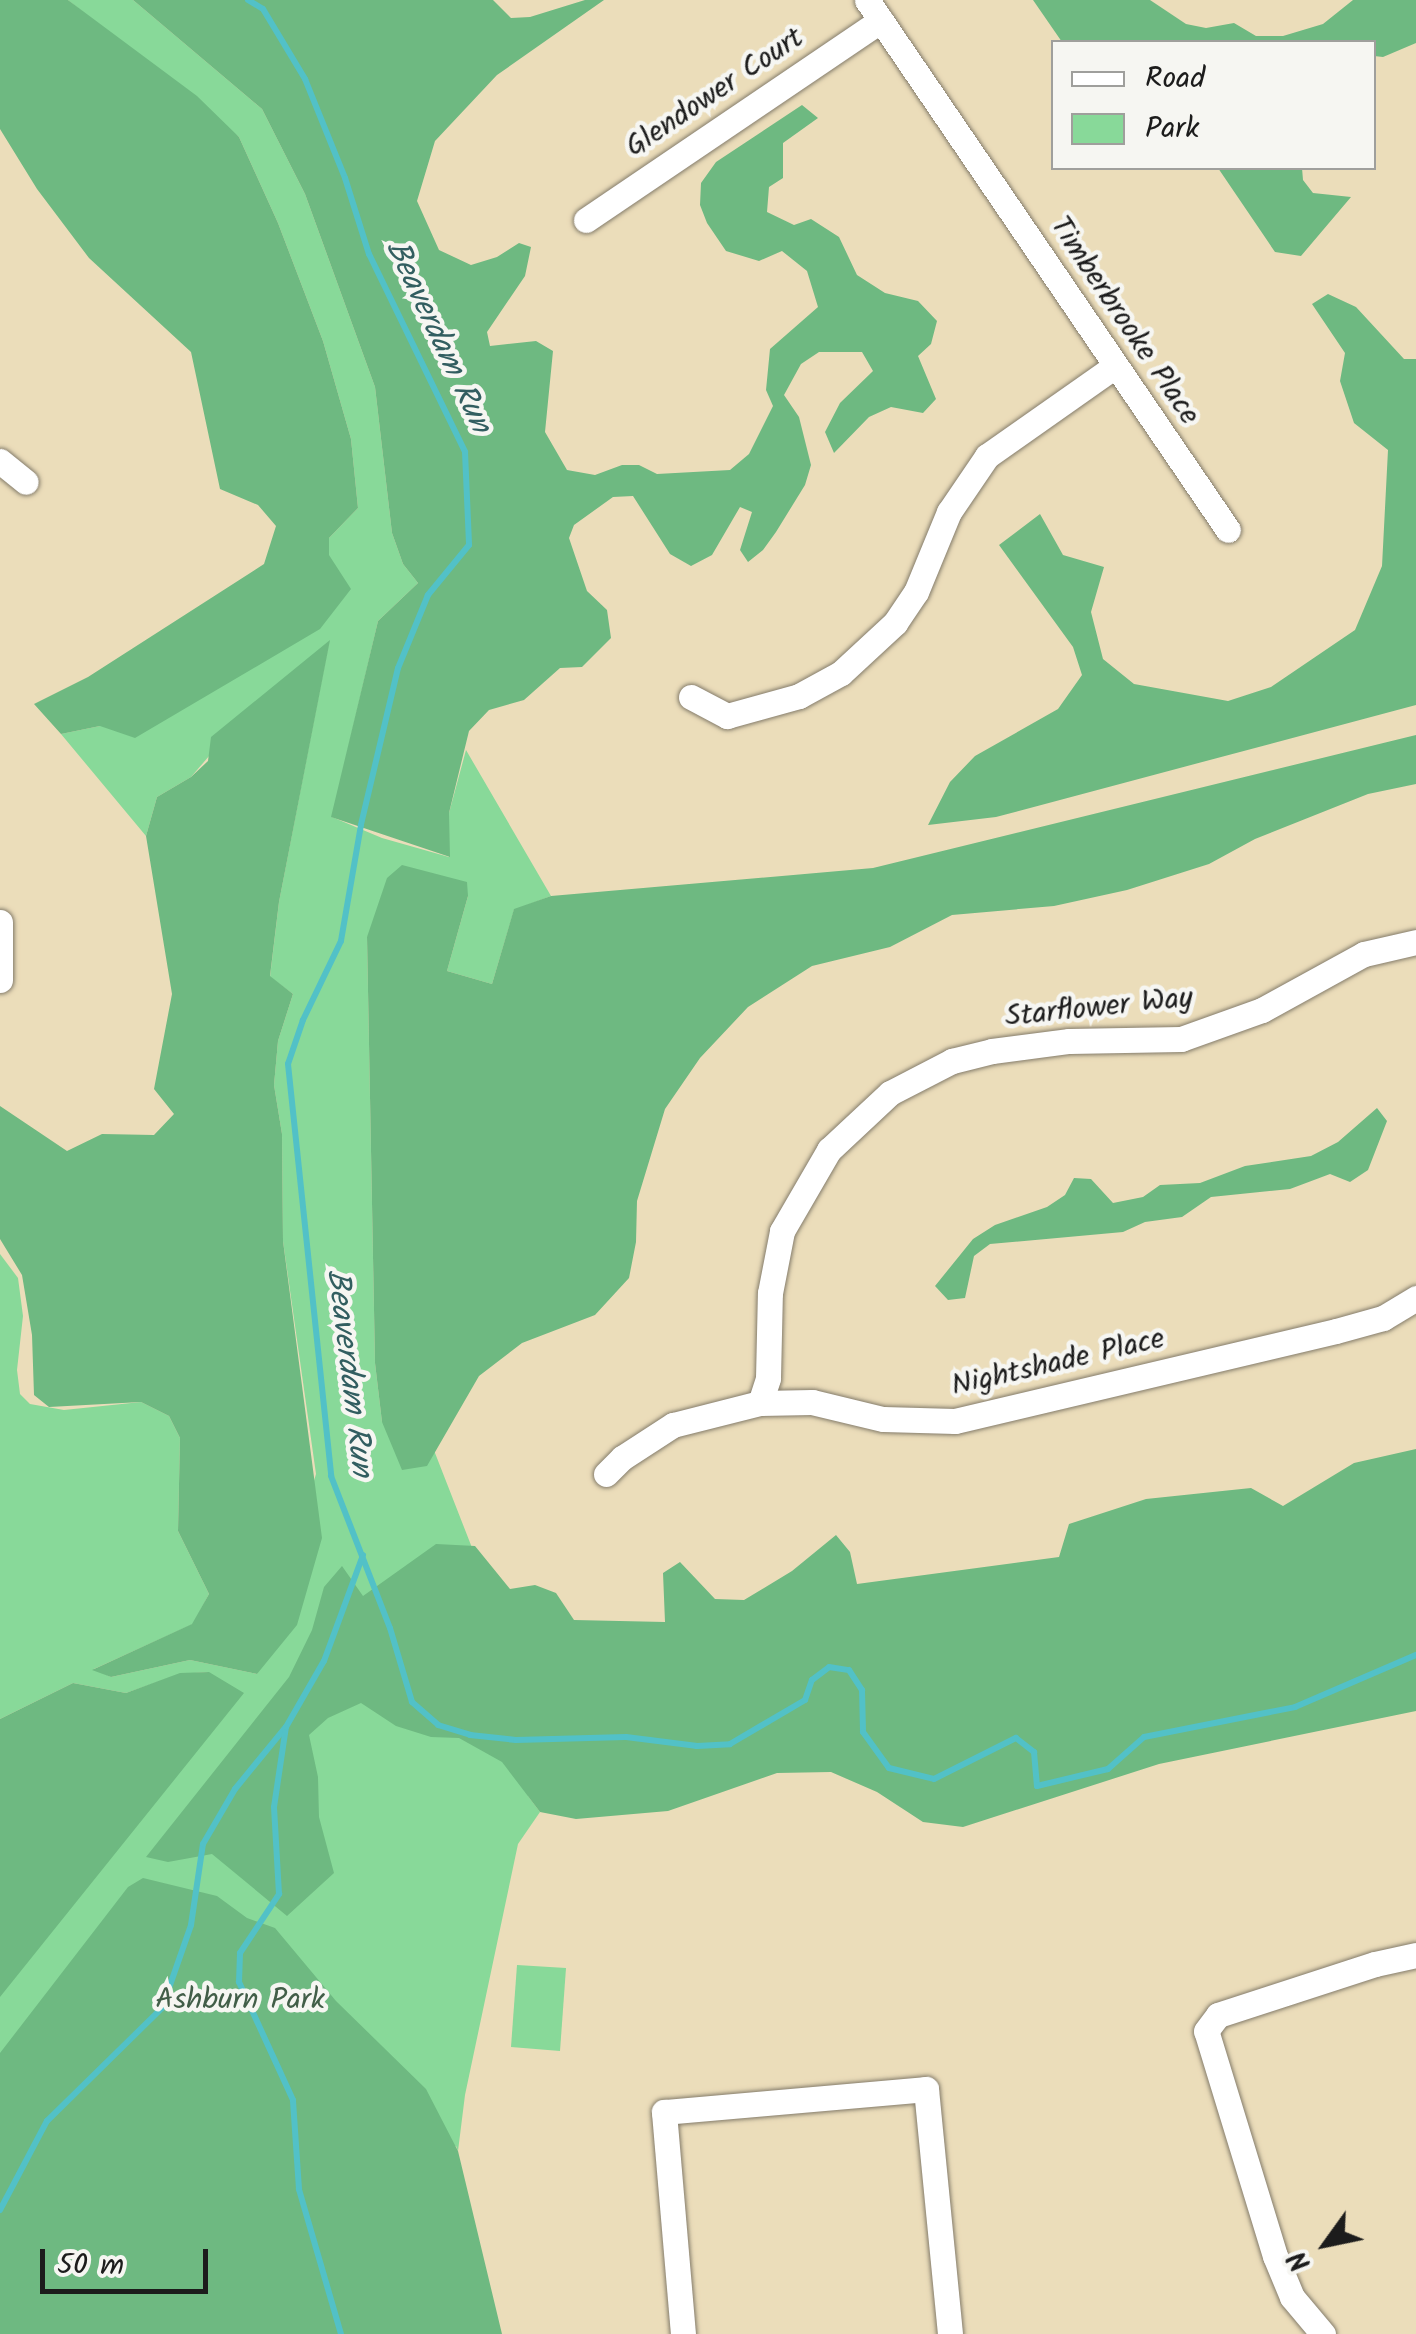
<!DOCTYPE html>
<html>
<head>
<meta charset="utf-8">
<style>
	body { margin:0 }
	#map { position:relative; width:1416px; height:2334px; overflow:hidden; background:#ebddba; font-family:Kalam,sans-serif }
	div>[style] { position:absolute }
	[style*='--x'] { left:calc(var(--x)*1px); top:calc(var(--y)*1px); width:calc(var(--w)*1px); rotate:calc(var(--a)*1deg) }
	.green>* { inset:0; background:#88d999 }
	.forest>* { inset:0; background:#6eb981 }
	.stream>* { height:6px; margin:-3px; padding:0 3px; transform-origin:3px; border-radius:3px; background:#52c1c7 }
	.roads { filter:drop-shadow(0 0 2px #847c6b) drop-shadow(0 0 2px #847c6b) }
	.minor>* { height:25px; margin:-12.5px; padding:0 12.5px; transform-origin:12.5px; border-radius:12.5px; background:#fff }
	span { translate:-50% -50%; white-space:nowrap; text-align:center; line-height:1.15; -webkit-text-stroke:9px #f6f6f2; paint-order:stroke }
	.street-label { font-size:30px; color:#1c1c1c }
	.park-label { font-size:30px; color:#425e48 }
	.water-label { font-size:32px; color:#325e60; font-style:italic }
	.legend { position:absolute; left:1051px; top:40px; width:325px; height:130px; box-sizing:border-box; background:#f6f6f2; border:2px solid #9f9f9c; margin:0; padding:12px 18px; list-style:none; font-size:30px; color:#1c1c1c }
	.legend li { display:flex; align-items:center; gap:20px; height:50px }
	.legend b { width:50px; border:2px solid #9f9f9c }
	.north { position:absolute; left:1276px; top:2194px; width:100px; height:100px; -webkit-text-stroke:8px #f6f6f2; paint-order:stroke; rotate:237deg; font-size:28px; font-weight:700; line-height:40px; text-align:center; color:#1c1c1c }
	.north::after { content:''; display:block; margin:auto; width:35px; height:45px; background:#1c1c1c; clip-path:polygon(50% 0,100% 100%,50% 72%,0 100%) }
	.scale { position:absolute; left:40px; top:2249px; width:168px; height:45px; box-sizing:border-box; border:5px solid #1c1c1c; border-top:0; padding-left:12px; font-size:30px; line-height:35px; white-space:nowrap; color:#1c1c1c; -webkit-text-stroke:8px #f6f6f2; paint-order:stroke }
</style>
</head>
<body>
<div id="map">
	<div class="green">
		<i style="clip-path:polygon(68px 0,133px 0,262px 109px,305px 194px,375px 387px,392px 533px,403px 564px,418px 583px,378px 621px,332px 817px,382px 838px,449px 857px,449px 813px,466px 750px,551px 896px,514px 910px,492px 984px,447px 971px,468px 896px,367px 937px,375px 1363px,382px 1422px,428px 1435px,542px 1727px,528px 1796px,540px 1812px,518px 1844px,465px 2095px,458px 2151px,456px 2146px,0 2334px,0 1760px,209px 1672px,180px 1674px,126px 1693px,73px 1683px,0 1719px,0 1254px,18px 1278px,23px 1316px,17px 1370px,20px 1394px,30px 1404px,64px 1410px,141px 1402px,169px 1416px,180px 1438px,178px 1531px,209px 1594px,193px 1624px,94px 1669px,111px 1677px,190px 1660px,257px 1674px,316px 1474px,283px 1241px,282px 1134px,274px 1085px,278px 1041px,293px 994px,270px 977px,279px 902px,329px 642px,253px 705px,191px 777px,157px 797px,146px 836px,61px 734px,100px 726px,329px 555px,329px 538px,358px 508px,351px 439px,323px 341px,278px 223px,239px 137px)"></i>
		<i style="clip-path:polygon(517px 1965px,566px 1968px,560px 2051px,511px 2047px)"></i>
	</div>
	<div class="forest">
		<i style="clip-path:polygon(0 0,68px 0,197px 96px,239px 137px,278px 223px,323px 341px,351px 439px,358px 508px,329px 538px,329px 555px,351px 589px,320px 629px,135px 738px,100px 726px,61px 734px,34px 704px,88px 677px,264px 564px,276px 526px,258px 505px,220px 489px,191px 352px,89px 258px,37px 189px,0 129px)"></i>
		<i style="clip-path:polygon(133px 0,493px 0,511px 18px,530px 17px,585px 0,604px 0,497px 75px,435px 141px,417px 201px,439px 250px,471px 265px,497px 257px,519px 243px,531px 247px,525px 276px,487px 332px,490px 346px,536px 341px,553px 351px,545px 432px,567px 470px,595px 475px,622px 465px,639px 465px,657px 474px,730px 470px,749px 454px,773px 406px,766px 390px,770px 349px,818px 307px,807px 271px,782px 251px,759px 261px,726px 251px,707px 223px,700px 205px,701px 183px,716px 162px,802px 105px,818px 118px,783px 143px,783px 178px,769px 187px,767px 212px,794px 225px,811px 219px,839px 237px,857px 275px,885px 293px,918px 301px,937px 321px,931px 344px,918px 356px,936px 399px,923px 413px,891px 407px,869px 417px,834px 453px,825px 432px,840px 403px,873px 371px,862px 352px,819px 352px,801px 364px,784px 395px,799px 417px,811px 465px,805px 485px,776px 532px,763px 550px,748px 562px,740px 550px,752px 512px,740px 507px,712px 555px,691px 566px,670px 554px,633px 496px,613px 497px,574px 525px,569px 538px,587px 591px,607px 610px,611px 638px,582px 667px,560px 668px,524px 700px,489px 710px,469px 731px,449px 813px,450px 857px,331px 817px,378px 621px,418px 583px,403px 564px,392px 533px,375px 387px,305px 194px,262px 109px)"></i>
		<i style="clip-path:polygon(1033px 0,1150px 0,1186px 24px,1206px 28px,1234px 23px,1256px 36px,1283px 36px,1323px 24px,1353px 0,1416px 0,1416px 43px,1383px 57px,1374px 56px,1374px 42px,1062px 42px)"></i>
		<i style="clip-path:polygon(1218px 168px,1302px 168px,1303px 180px,1313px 193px,1351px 197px,1301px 256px,1275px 252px)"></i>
		<i style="clip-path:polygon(1328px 294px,1356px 307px,1404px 359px,1416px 359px,1416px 705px,996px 817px,928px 825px,950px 782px,975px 756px,1058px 709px,1082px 675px,1073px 647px,999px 545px,1040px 514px,1063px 555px,1104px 567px,1091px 612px,1103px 659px,1134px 684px,1228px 701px,1271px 687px,1355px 630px,1382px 566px,1388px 450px,1354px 423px,1340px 381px,1345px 353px,1312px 304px)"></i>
		<i style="clip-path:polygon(330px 640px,279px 902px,270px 976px,293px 994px,278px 1041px,274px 1085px,282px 1134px,283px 1241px,322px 1538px,297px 1625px,257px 1674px,190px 1660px,111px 1677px,92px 1670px,192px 1624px,209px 1594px,178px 1531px,180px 1438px,169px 1416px,141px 1402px,49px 1407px,34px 1395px,32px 1335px,22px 1275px,0 1239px,0 1106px,67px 1151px,102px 1134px,154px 1135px,174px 1114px,154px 1089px,172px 994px,146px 836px,157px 797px,191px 777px,208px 761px,211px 737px)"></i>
		<i style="clip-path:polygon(1416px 735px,1416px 784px,1368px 794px,1255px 839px,1209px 864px,1127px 890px,1054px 906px,952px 915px,890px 947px,812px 966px,748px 1007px,700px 1058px,665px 1109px,637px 1201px,636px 1242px,629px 1278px,595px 1315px,522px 1343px,479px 1376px,427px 1466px,402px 1470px,382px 1422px,375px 1363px,367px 937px,387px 878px,402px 865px,467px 882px,468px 896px,447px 971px,492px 984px,514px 909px,551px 896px,873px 868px)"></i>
		<i style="clip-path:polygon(1377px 1108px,1387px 1121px,1368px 1170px,1350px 1182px,1330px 1174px,1290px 1189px,1211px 1197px,1182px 1217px,1145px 1222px,1123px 1232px,990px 1244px,974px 1256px,965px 1298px,948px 1300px,935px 1286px,973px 1239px,995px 1225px,1047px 1207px,1065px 1195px,1074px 1178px,1091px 1179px,1113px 1203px,1143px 1197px,1160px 1185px,1200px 1183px,1245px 1166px,1311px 1156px,1338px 1142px)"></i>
		<i style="clip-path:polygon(1416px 1449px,1416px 1711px,1159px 1764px,963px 1827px,923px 1822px,877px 1792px,831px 1772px,777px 1773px,668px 1811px,576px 1819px,540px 1812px,502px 1762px,459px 1738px,431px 1737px,396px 1726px,361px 1703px,328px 1718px,309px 1735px,318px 1777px,319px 1817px,334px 1873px,287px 1916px,212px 1854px,168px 1862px,146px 1857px,289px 1677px,312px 1630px,324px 1587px,342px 1566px,363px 1596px,436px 1544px,475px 1546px,510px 1589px,535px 1585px,556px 1593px,574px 1620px,665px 1622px,663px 1573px,680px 1562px,715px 1599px,744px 1600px,792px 1571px,836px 1535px,850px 1552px,857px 1584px,1059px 1557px,1069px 1524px,1146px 1499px,1251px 1488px,1283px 1506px,1354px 1463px)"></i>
		<i style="clip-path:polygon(209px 1672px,244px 1693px,0 1997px,0 1719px,73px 1683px,126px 1693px,180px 1673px)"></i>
		<i style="clip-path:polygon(143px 1878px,217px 1896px,247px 1918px,275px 1928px,336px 2001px,426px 2089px,458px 2151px,502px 2334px,0 2334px,0 2053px,128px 1887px)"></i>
	</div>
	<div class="stream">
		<i style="--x:248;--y:0;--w:17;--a:31"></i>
		<i style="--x:263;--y:9;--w:82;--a:59"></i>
		<i style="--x:305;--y:79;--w:107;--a:68"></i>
		<i style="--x:345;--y:178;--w:80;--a:72.5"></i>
		<i style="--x:369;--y:254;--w:220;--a:64.1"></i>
		<i style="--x:465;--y:452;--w:93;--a:87.5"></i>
		<i style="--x:469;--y:545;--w:65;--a:129.4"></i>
		<i style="--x:428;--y:595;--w:79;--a:112.3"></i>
		<i style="--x:398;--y:668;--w:161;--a:103.3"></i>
		<i style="--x:361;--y:825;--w:118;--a:99.8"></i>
		<i style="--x:341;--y:941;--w:88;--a:115.7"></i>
		<i style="--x:303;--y:1020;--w:46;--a:108.8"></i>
		<i style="--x:288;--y:1064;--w:414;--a:84"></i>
		<i style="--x:331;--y:1476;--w:163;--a:68.8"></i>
		<i style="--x:390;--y:1628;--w:77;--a:73.4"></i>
		<i style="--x:412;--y:1702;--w:35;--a:41"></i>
		<i style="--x:438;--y:1725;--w:34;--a:17"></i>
		<i style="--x:470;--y:1735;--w:46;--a:6.2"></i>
		<i style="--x:516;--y:1740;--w:110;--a:-1.6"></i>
		<i style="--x:626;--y:1737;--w:72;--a:7.2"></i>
		<i style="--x:697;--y:1746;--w:33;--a:-3"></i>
		<i style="--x:730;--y:1744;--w:87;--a:-30.4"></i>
		<i style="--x:805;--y:1700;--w:21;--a:-71"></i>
		<i style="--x:812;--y:1680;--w:21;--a:-37"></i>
		<i style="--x:829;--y:1667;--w:20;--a:9"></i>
		<i style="--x:849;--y:1670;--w:24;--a:57"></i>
		<i style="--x:862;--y:1690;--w:42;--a:88.6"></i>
		<i style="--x:863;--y:1732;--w:44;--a:54.2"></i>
		<i style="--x:889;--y:1768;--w:46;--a:13.7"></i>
		<i style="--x:934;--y:1779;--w:92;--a:-26.6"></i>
		<i style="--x:1016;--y:1738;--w:23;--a:38"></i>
		<i style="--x:1034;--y:1752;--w:34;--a:85"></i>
		<i style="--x:1037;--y:1786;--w:73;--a:-13.5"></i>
		<i style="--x:1108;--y:1769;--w:48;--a:-41.6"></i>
		<i style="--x:1144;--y:1737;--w:154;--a:-11.2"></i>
		<i style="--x:1295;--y:1707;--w:132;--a:-23.3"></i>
		<i style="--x:0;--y:2210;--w:101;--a:-62.2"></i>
		<i style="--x:47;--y:2121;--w:161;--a:-44.5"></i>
		<i style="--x:162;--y:2008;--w:88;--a:-70.7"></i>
		<i style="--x:191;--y:1925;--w:82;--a:-81.6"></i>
		<i style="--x:203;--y:1844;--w:64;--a:-59.8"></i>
		<i style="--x:235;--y:1789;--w:79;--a:-50.7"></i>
		<i style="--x:341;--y:2334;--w:151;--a:-106.2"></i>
		<i style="--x:299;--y:2189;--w:89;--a:-93.9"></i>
		<i style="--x:293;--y:2100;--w:130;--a:-114.6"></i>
		<i style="--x:239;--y:1982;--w:29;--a:-88"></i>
		<i style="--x:240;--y:1953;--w:71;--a:-56.5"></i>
		<i style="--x:279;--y:1894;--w:87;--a:-93.3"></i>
		<i style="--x:274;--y:1807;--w:81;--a:-81.5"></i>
		<i style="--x:286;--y:1727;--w:76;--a:-60.1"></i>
		<i style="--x:324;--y:1661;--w:113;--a:-69.8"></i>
	</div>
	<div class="roads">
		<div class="minor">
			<i style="--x:867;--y:0;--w:641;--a:55.74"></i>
			<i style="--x:586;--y:220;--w:356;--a:-34.1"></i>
			<i style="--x:0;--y:461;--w:33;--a:39"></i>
			<i style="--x:691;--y:697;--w:41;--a:27.8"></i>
			<i style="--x:727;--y:716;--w:75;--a:-15.5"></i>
			<i style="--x:799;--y:696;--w:48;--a:-28.7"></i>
			<i style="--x:841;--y:673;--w:74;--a:-42.8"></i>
			<i style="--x:895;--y:623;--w:37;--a:-56"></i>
			<i style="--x:916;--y:592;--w:87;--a:-67.6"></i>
			<i style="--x:949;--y:512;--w:68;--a:-55.8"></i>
			<i style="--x:987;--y:456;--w:156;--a:-35.1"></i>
			<i style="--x:0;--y:922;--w:58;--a:90"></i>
			<i style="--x:760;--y:1403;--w:26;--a:-72"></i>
			<i style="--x:768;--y:1378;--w:85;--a:-88.7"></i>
			<i style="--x:770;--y:1293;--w:63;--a:-79"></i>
			<i style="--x:782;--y:1231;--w:94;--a:-59.9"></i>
			<i style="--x:829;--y:1150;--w:83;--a:-43.1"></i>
			<i style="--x:890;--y:1093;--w:70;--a:-27.3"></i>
			<i style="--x:952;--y:1061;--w:41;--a:-14"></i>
			<i style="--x:992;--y:1051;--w:78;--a:-7.4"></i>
			<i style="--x:1069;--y:1041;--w:112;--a:-1"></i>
			<i style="--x:1181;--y:1039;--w:86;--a:-19.7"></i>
			<i style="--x:1262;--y:1010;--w:116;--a:-28.8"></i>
			<i style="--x:1364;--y:954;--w:53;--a:-13"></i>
			<i style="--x:606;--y:1474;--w:23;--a:-45"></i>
			<i style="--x:622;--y:1458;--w:61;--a:-32.9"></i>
			<i style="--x:673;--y:1425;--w:90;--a:-14.2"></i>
			<i style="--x:760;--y:1403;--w:52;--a:-1.1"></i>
			<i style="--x:812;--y:1402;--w:73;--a:13.5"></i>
			<i style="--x:883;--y:1419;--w:72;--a:1.6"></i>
			<i style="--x:955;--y:1421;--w:391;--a:-13.3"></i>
			<i style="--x:1336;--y:1331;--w:49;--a:-15.5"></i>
			<i style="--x:1383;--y:1318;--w:39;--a:-31"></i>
			<i style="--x:683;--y:2334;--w:223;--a:-94.9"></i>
			<i style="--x:664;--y:2112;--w:263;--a:-5"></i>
			<i style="--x:926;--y:2089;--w:246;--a:84.4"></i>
			<i style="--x:1323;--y:2334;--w:48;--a:-130"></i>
			<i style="--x:1292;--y:2297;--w:44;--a:-112.5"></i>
			<i style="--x:1275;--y:2256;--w:235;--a:-107"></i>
			<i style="--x:1206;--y:2031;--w:20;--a:-53"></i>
			<i style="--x:1218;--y:2015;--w:165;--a:-18"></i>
			<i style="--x:1375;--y:1964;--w:42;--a:-12.4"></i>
		</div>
	</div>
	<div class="street-label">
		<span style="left:715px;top:93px;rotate:-34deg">Glendower Court</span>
		<span style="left:1124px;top:321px;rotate:56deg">Timberbrooke Place</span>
		<span style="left:1099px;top:1008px;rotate:-6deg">Starflower Way</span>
		<span style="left:1058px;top:1363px;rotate:-13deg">Nightshade Place</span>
	</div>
	<div class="park-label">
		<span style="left:240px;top:2000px">Ashburn Park</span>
	</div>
	<div class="water-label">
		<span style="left:437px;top:337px;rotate:65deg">Beaverdam Run</span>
		<span style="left:348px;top:1373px;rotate:83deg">Beaverdam Run</span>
	</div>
	<ul class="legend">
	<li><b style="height:12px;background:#fff"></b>Road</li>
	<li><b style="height:28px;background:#88d999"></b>Park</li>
	</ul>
	<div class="north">N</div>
	<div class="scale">50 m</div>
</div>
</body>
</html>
